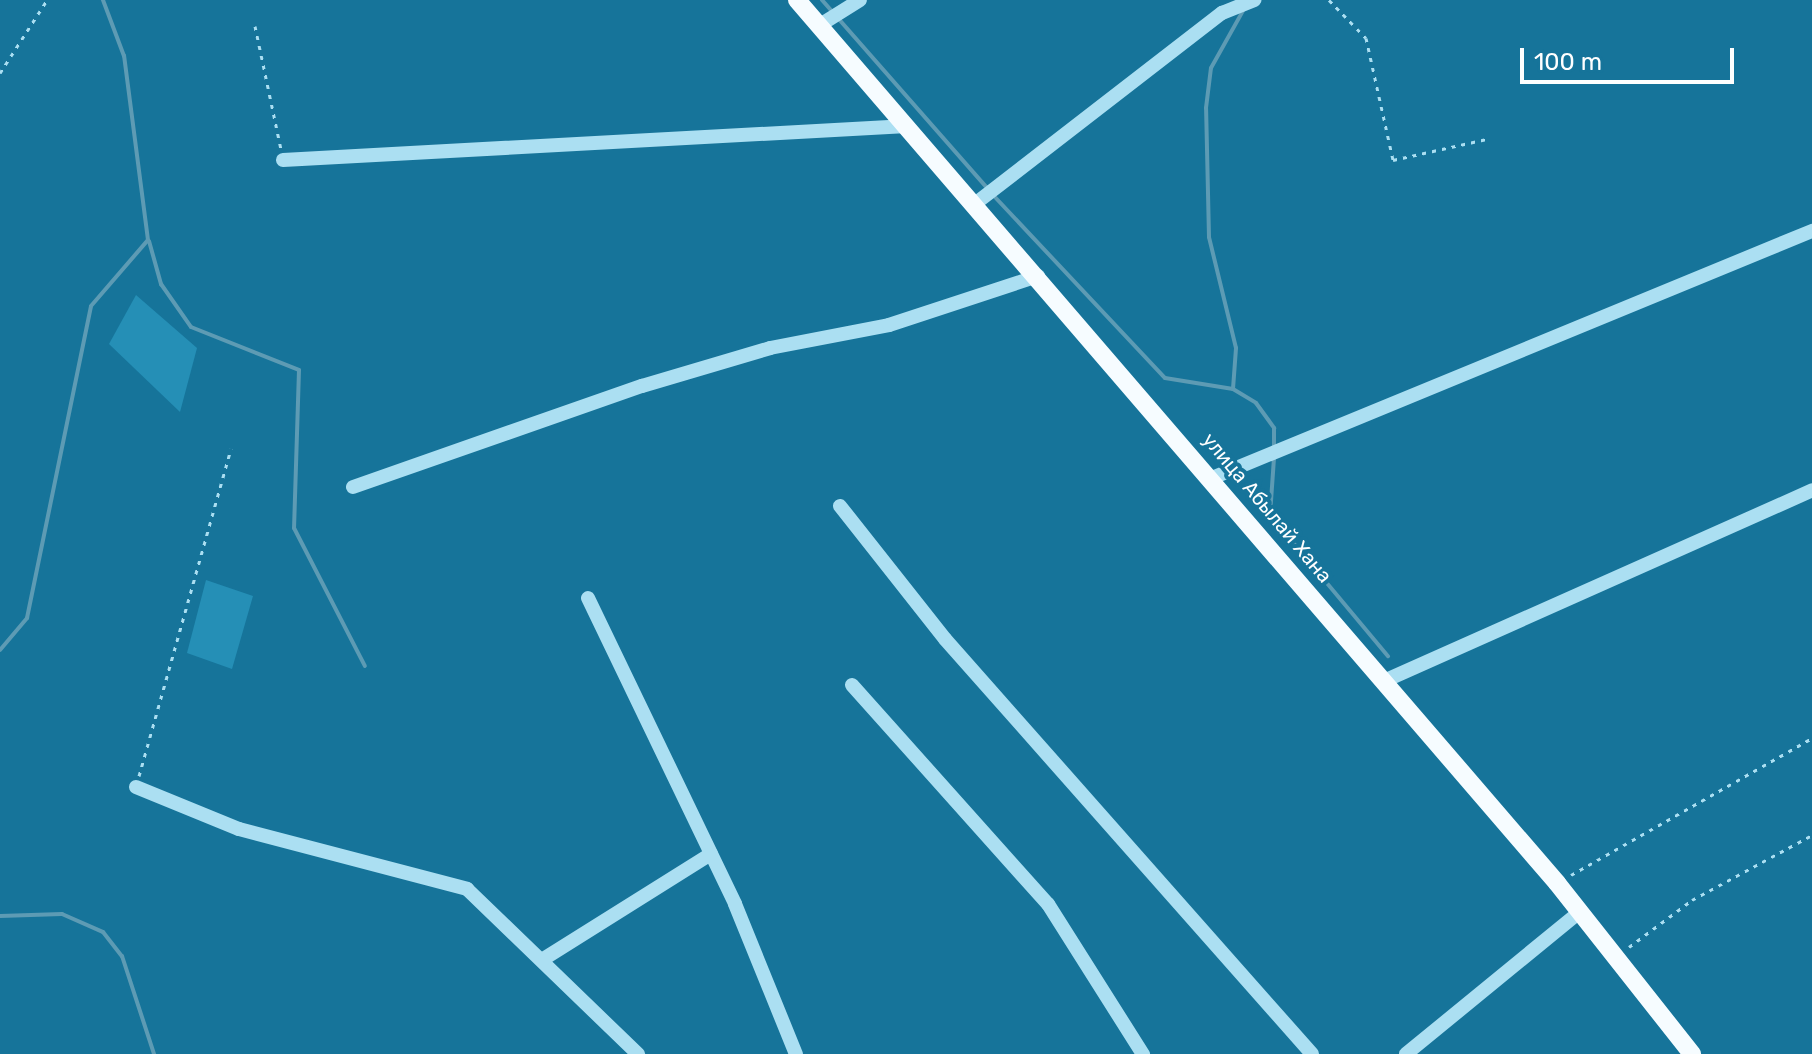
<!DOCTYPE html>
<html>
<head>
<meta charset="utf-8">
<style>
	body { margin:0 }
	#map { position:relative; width:1812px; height:1054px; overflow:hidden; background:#16749a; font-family:Rubik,sans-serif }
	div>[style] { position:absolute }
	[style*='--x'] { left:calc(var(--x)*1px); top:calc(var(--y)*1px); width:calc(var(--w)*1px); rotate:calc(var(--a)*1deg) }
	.green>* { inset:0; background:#258fb6 }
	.stream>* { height:4px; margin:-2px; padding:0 2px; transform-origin:2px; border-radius:2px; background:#5d9bb4 }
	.path>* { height:3px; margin-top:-1.5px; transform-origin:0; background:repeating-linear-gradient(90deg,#abdff2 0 4px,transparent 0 10px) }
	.minor>* { height:14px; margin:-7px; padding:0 7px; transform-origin:7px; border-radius:7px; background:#abdff2 }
	.major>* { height:18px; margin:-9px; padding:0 9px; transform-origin:9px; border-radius:9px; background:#f6fcff }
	span { translate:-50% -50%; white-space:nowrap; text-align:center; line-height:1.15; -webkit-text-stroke:8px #16749a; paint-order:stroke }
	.street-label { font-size:20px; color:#fff }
	.scale { position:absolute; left:1520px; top:48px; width:214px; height:36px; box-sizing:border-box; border:4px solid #fff; border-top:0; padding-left:10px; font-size:24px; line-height:28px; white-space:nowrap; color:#fff; -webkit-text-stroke:6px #16749a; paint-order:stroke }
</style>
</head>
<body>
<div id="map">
	<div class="green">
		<i style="clip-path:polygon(136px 295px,197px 348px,180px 412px,109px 344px)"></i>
		<i style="clip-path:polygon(206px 580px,253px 596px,232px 669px,187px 653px)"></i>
	</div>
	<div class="stream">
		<i style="--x:822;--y:0;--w:250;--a:48.7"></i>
		<i style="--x:993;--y:195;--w:251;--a:46.8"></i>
		<i style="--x:1165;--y:378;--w:69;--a:9.2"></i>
		<i style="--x:1233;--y:389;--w:27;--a:31"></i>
		<i style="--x:1256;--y:403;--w:31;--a:54"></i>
		<i style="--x:1274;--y:428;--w:21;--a:90"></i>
		<i style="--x:149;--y:241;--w:45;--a:74.4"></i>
		<i style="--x:161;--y:284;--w:52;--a:55.1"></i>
		<i style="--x:191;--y:327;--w:116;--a:21.7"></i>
		<i style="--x:299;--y:370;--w:158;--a:91.8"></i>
		<i style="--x:294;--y:528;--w:155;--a:62.8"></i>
		<i style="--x:1233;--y:389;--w:41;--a:-85.8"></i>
		<i style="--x:1236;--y:348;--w:114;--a:-103.7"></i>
		<i style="--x:1209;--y:237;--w:129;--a:-91.3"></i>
		<i style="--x:1206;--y:108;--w:40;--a:-82.9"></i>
		<i style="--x:1211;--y:68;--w:68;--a:-60.8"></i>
		<i style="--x:1274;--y:458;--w:57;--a:94"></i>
		<i style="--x:1270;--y:515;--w:184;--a:50.1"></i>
		<i style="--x:0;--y:650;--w:42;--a:-49.8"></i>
		<i style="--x:27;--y:618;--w:318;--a:-78.4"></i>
		<i style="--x:91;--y:306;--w:87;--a:-49.2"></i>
		<i style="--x:148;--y:240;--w:186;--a:-97.4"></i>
		<i style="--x:124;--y:56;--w:60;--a:-110.6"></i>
		<i style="--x:0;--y:916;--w:62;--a:-1.8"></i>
		<i style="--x:62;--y:914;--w:45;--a:23.7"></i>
		<i style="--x:103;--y:932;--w:31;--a:52"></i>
		<i style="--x:122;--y:956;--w:103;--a:71.9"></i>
	</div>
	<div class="path">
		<i style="--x:1329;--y:0;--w:53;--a:45.8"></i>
		<i style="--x:1366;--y:38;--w:125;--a:77.5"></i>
		<i style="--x:1393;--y:160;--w:96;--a:-12.6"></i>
		<i style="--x:255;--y:26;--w:126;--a:78.1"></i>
		<i style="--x:0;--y:73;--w:87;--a:-57.2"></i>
		<i style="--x:139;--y:776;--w:340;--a:-74.3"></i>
		<i style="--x:1571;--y:875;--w:275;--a:-29.6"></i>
		<i style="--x:1629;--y:947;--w:79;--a:-36.7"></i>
		<i style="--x:1692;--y:900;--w:136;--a:-28.4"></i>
	</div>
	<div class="minor">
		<i style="--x:820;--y:25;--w:47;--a:-32"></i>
		<i style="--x:283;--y:160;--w:625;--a:-3.12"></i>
		<i style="--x:976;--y:203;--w:311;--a:-37.7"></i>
		<i style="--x:1222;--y:13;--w:35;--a:-22"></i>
		<i style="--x:1212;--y:478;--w:649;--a:-22.38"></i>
		<i style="--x:353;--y:487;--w:306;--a:-19.3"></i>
		<i style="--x:642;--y:386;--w:134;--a:-16.5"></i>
		<i style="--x:770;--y:348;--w:121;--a:-10.9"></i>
		<i style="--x:889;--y:325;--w:157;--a:-18.2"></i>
		<i style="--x:840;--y:506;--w:169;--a:51.7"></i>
		<i style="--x:945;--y:639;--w:554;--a:48.51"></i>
		<i style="--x:588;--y:598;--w:339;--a:64.3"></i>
		<i style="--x:735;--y:904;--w:162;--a:67.9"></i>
		<i style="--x:1384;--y:681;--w:469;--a:-24"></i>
		<i style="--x:852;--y:685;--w:294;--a:48.2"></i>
		<i style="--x:1048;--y:904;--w:178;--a:57.7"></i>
		<i style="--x:136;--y:787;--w:111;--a:22.2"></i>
		<i style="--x:239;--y:829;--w:236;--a:14.7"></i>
		<i style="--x:467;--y:889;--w:238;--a:44"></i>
		<i style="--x:545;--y:958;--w:196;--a:-32.1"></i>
		<i style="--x:1406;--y:1054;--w:226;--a:-39.3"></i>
	</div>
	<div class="major">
		<i style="--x:797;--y:0;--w:1165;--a:49.28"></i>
		<i style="--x:1557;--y:883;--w:218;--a:51.7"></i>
	</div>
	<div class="street-label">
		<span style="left:1267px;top:508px;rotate:50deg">улица Абылай Хана</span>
	</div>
	<div class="scale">100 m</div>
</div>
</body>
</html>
